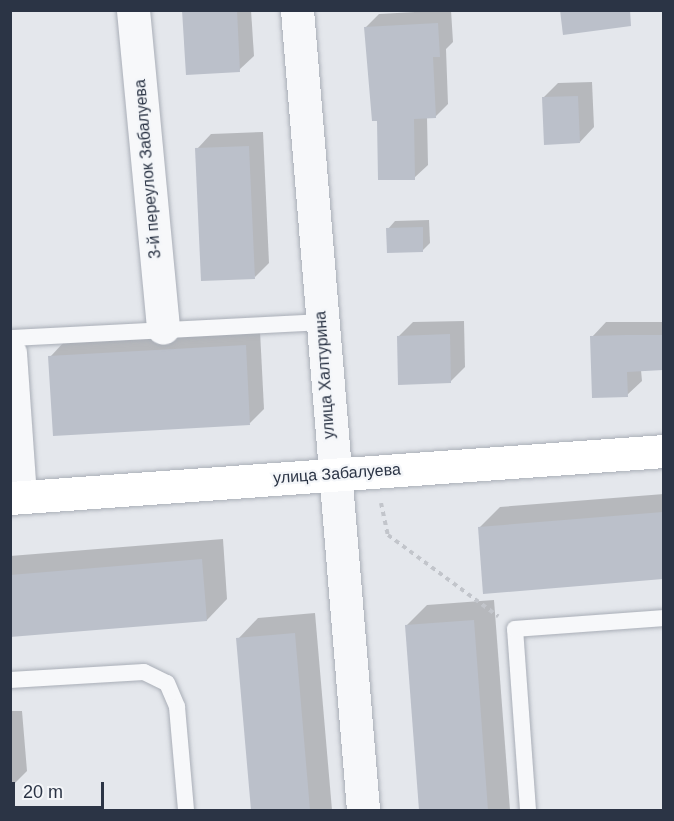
<!DOCTYPE html>
<html>
<head>
<meta charset="utf-8">
<style>
	body { margin:0 }
	#map { position:relative; width:674px; height:821px; overflow:hidden; background:#e4e7ec; font-family:Arial,sans-serif }
	div>[style] { position:absolute }
	[style*='--x'] { left:calc(var(--x)*1px); top:calc(var(--y)*1px); width:calc(var(--w)*1px); rotate:calc(var(--a)*1deg) }
	.shadow>* { inset:0; background:#0003 }
	.building>* { inset:0; background:#bbc0ca }
	.path>* { height:4px; margin-top:-2px; transform-origin:0; background:repeating-linear-gradient(90deg,#c2c5cb 0 4.5px,transparent 0 9px) }
	.roads { filter:drop-shadow(0 0 2px #a9aeb7) drop-shadow(0 0 2px #a9aeb7) }
	.lane>* { height:16px; margin:-8px; padding:0 8px; transform-origin:8px; border-radius:8px; background:#f7f8fa }
	.street>* { height:33px; margin:-16.5px; padding:0 16.5px; transform-origin:16.5px; border-radius:16.5px; background:#f7f8fa }
	.secondary>* { height:33px; margin:-16.5px; padding:0 16.5px; transform-origin:16.5px; border-radius:16.5px; background:#fff }
	span { translate:-50% -50%; white-space:nowrap; text-align:center; line-height:1.15; -webkit-text-stroke:4.5px #f4f6f9; paint-order:stroke }
	.street-label { font-size:16px; color:#2b3445 }
	.frame { position:absolute; inset:0; border:12px solid #2b3445; pointer-events:none }
	.scale { position:absolute; left:12px; top:782px; width:92px; height:27px; box-sizing:border-box; border:3px solid #2b3445; border-top:0; padding-left:8px; font-size:18px; line-height:21px; white-space:nowrap; color:#2b3445; -webkit-text-stroke:4px #f4f6f9; paint-order:stroke }
</style>
</head>
<body>
<div id="map">
	<div class="shadow">
		<i style="clip-path:polygon(184px 10px,251px 10px,254px 56px,239px 70px)"></i>
		<i style="clip-path:polygon(451px 10px,453px 42px,446px 49px,448px 104px,435px 117px,427px 117px,428px 165px,414px 178px,379px 119px,366px 27px,379px 14px)"></i>
		<i style="clip-path:polygon(592px 82px,594px 127px,580px 142px,543px 98px,558px 83px)"></i>
		<i style="clip-path:polygon(263px 132px,269px 263px,255px 277px,197px 149px,211px 134px)"></i>
		<i style="clip-path:polygon(429px 220px,430px 243px,423px 250px,388px 229px,395px 221px)"></i>
		<i style="clip-path:polygon(464px 321px,465px 367px,450px 382px,398px 337px,413px 322px)"></i>
		<i style="clip-path:polygon(606px 322px,664px 322px,664px 368px,641px 370px,642px 381px,627px 395px,592px 337px)"></i>
		<i style="clip-path:polygon(260px 331px,264px 409px,250px 423px,50px 357px,64px 342px)"></i>
		<i style="clip-path:polygon(664px 494px,664px 578px,485px 592px,479px 528px,500px 507px)"></i>
		<i style="clip-path:polygon(223px 539px,227px 599px,207px 620px,10px 636px,10px 556px)"></i>
		<i style="clip-path:polygon(494px 600px,510px 810px,420px 810px,406px 626px,427px 605px)"></i>
		<i style="clip-path:polygon(315px 613px,332px 810px,252px 810px,238px 639px,258px 618px)"></i>
		<i style="clip-path:polygon(10px 711px,22px 711px,27px 771px,10px 788px)"></i>
	</div>
	<div class="building">
		<i style="clip-path:polygon(182px 10px,237px 10px,240px 72px,186px 75px)"></i>
		<i style="clip-path:polygon(560px 10px,630px 10px,631px 26px,563px 35px)"></i>
		<i style="clip-path:polygon(438px 23px,440px 57px,433px 57px,436px 118px,414px 119px,415px 180px,378px 180px,377px 121px,372px 121px,364px 27px)"></i>
		<i style="clip-path:polygon(578px 96px,580px 143px,544px 145px,542px 97px)"></i>
		<i style="clip-path:polygon(249px 146px,255px 279px,201px 281px,195px 148px)"></i>
		<i style="clip-path:polygon(423px 227px,423px 252px,387px 253px,386px 228px)"></i>
		<i style="clip-path:polygon(450px 334px,451px 383px,398px 385px,397px 336px)"></i>
		<i style="clip-path:polygon(626px 335px,663px 335px,663px 370px,627px 372px,628px 397px,592px 398px,590px 336px)"></i>
		<i style="clip-path:polygon(246px 345px,250px 425px,53px 436px,48px 356px)"></i>
		<i style="clip-path:polygon(663px 512px,663px 579px,483px 594px,478px 527px)"></i>
		<i style="clip-path:polygon(202px 559px,207px 621px,10px 637px,10px 575px)"></i>
		<i style="clip-path:polygon(474px 620px,488px 810px,419px 810px,405px 625px)"></i>
		<i style="clip-path:polygon(295px 633px,310px 810px,251px 810px,236px 638px)"></i>
	</div>
	<div class="path">
		<i style="--x:381;--y:503;--w:33;--a:78"></i>
		<i style="--x:388;--y:535;--w:137;--a:36.4"></i>
	</div>
	<div class="roads">
		<div class="lane">
			<i style="--x:10;--y:338;--w:311;--a:-2.9"></i>
			<i style="--x:10;--y:680;--w:134;--a:-3.4"></i>
			<i style="--x:144;--y:672;--w:25;--a:26"></i>
			<i style="--x:167;--y:683;--w:26;--a:67"></i>
			<i style="--x:177;--y:707;--w:103;--a:85"></i>
			<i style="--x:528;--y:810;--w:181;--a:-94.1"></i>
			<i style="--x:515;--y:629;--w:149;--a:-4.2"></i>
		</div>
		<div class="street">
			<i style="--x:133;--y:10;--w:319;--a:84.6"></i>
			<i style="--x:297;--y:10;--w:803;--a:85.28"></i>
			<i style="--x:10;--y:353;--w:144;--a:86"></i>
		</div>
		<div class="secondary">
			<i style="--x:10;--y:498;--w:656;--a:-4.11"></i>
		</div>
	</div>
	<div class="street-label">
		<span style="left:148px;top:169px;rotate:-95deg">3-й переулок Забалуева</span>
		<span style="left:325px;top:375px;rotate:-94deg">улица Халтурина</span>
		<span style="left:337px;top:474px;rotate:-4deg">улица Забалуева</span>
	</div>
	<div class="frame"></div>
	<div class="scale">20 m</div>
</div>
</body>
</html>
